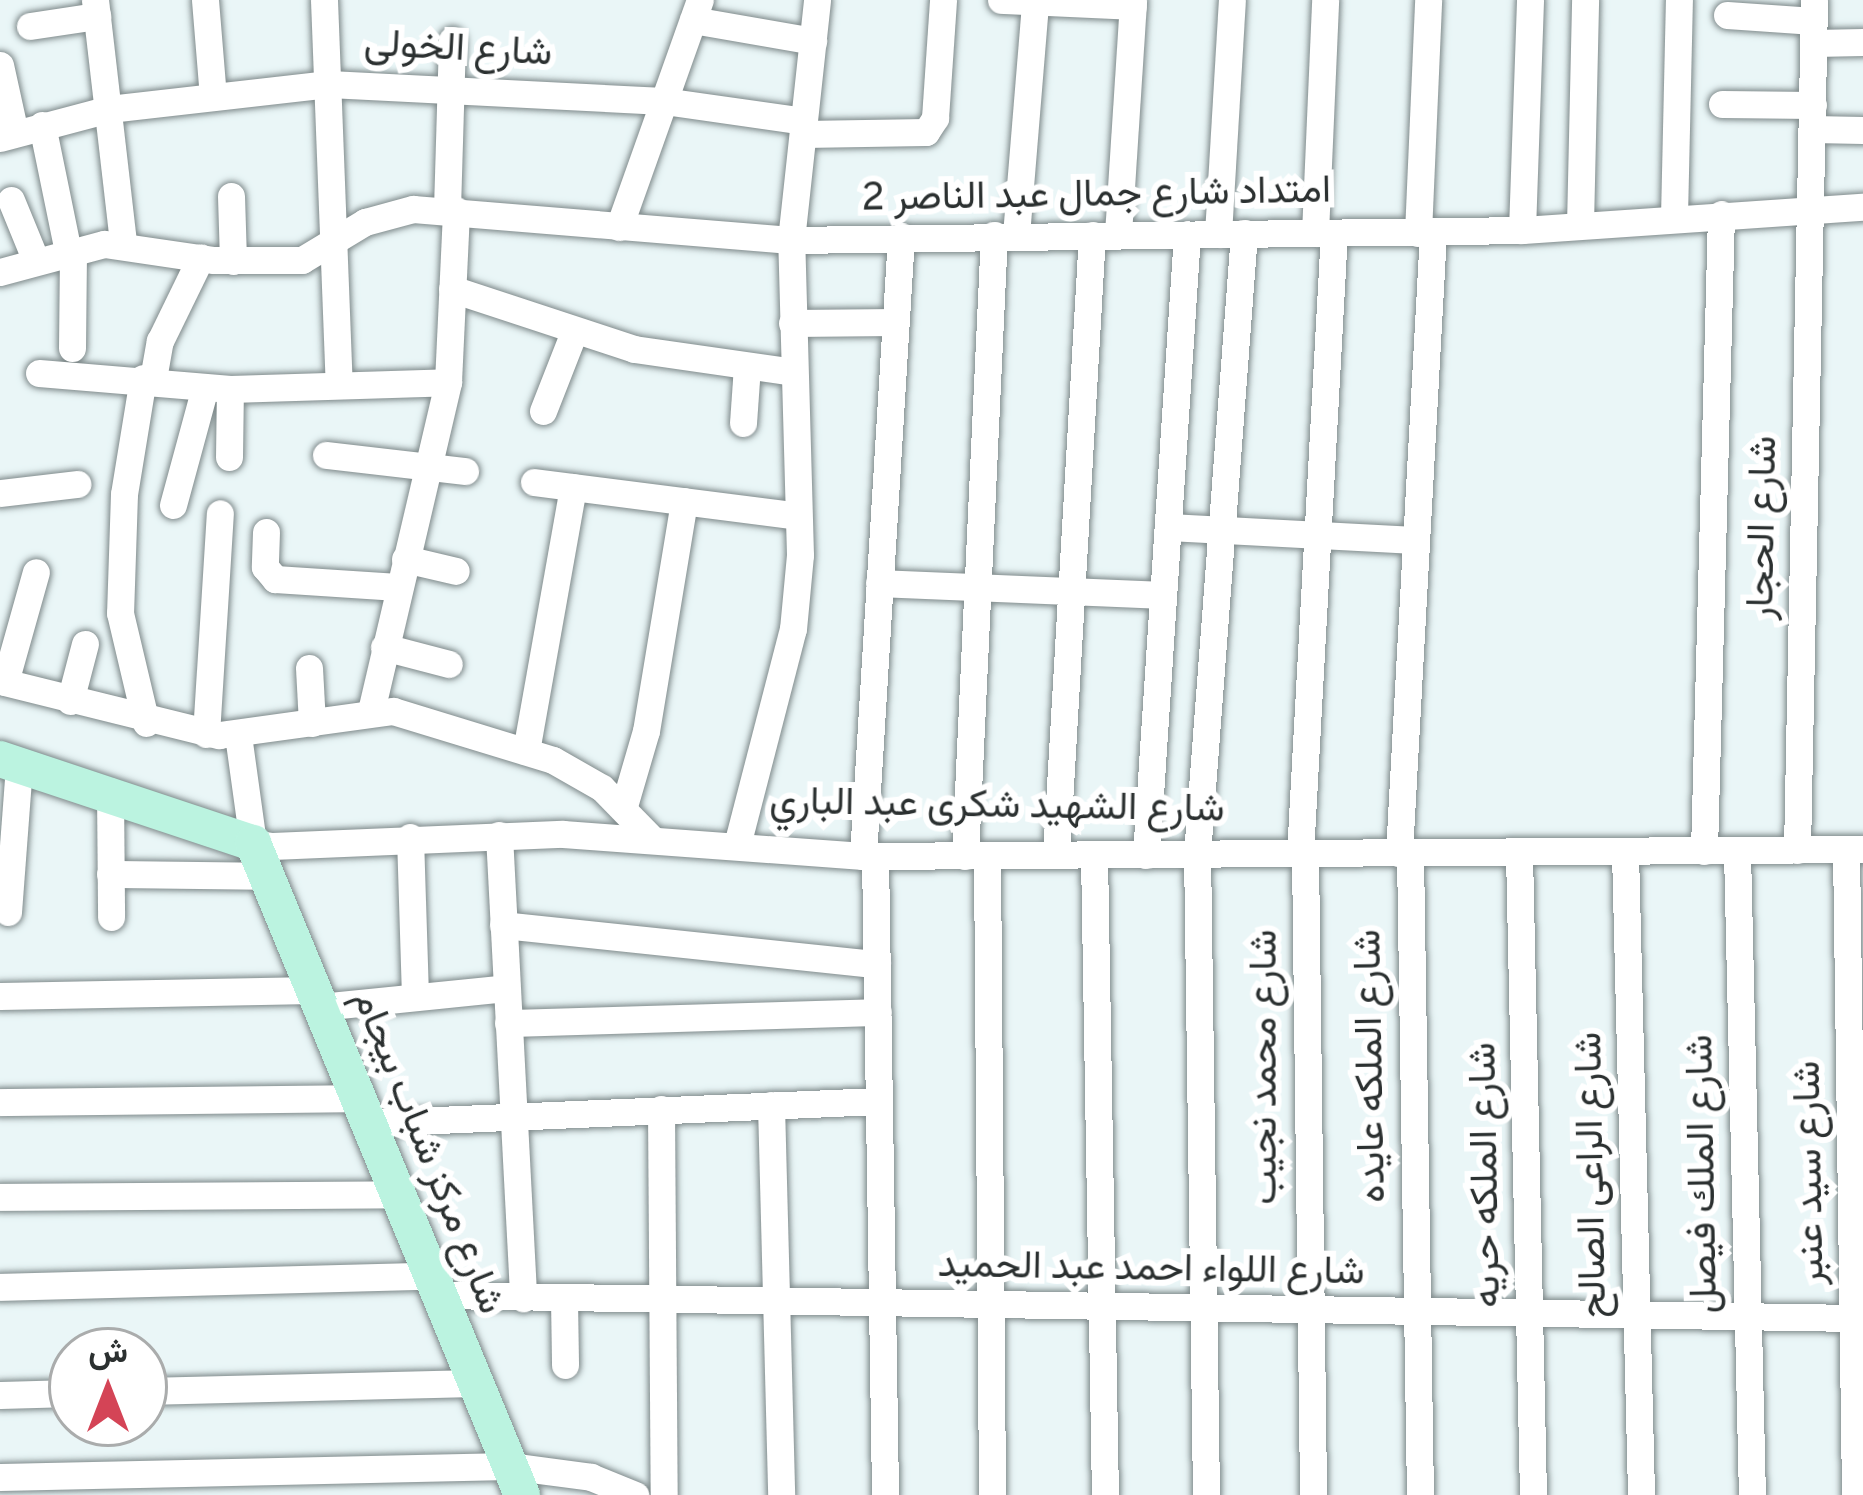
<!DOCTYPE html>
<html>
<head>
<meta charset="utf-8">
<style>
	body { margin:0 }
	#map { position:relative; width:1863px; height:1495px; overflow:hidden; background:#eaf6f7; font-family:Overpass,Vazirmatn,sans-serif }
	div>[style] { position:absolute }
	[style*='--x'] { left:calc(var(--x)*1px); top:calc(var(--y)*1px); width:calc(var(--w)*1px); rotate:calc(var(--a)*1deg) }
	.roads { filter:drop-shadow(0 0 3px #7f8a8b) drop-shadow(0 0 3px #7f8a8b) }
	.minor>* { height:27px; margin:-13.5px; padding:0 13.5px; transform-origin:13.5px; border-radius:13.5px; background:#fff }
	.major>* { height:36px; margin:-18px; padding:0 18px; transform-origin:18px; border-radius:18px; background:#bbf3e0 }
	span { translate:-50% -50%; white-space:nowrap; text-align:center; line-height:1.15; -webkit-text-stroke:12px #fff; paint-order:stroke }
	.street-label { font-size:39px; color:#2b3030 }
	.north { position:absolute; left:48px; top:1327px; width:120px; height:120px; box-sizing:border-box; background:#fff; border:3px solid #aaacac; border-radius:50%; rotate:0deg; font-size:33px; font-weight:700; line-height:48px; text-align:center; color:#2b3030 }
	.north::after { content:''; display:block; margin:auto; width:42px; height:54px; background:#d44456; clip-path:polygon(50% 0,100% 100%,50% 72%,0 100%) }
</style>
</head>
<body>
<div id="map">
	<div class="roads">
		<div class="minor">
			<i style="--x:95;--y:0;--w:245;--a:83.4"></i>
			<i style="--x:205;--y:0;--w:97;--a:85.3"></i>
			<i style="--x:324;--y:0;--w:385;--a:87.8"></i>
			<i style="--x:1001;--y:0;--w:132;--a:2.6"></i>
			<i style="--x:1727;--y:15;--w:87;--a:3.9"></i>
			<i style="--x:693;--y:20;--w:122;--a:9.9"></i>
			<i style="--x:30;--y:26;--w:68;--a:-8.5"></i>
			<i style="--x:1814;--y:43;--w:49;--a:-1.2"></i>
			<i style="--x:0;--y:65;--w:70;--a:77.6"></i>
			<i style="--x:1722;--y:104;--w:91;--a:0.6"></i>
			<i style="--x:42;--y:125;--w:130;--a:78.4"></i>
			<i style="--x:1812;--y:129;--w:51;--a:1.1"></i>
			<i style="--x:803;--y:134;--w:123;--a:-0.9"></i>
			<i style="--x:926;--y:132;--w:17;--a:-57"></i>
			<i style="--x:935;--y:118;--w:118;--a:-86.1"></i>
			<i style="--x:0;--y:138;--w:113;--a:-14.9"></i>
			<i style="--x:109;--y:109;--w:221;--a:-6.5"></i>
			<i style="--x:329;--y:84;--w:335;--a:2.9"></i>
			<i style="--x:664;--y:101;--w:141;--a:8.1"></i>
			<i style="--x:231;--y:196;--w:65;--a:88.2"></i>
			<i style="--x:11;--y:200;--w:66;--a:67.7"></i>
			<i style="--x:447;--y:209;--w:169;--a:-88.3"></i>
			<i style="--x:1674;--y:217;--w:217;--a:-88.7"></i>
			<i style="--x:1580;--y:225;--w:225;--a:-88.7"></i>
			<i style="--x:619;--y:227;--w:241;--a:-70.4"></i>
			<i style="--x:1522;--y:230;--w:230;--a:-88"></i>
			<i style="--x:1315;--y:233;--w:233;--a:-87.5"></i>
			<i style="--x:1418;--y:233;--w:233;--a:-87.5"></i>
			<i style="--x:1118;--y:234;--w:234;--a:-86.3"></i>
			<i style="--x:1218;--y:234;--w:234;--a:-86.6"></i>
			<i style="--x:1016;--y:235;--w:234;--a:-85.3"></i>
			<i style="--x:0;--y:272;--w:108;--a:-15.1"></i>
			<i style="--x:104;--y:244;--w:111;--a:8.3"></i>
			<i style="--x:214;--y:260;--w:88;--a:0"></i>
			<i style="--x:302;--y:260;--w:74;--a:-31.1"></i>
			<i style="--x:365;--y:222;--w:50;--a:-15.2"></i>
			<i style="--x:413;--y:209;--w:379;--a:4.7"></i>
			<i style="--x:791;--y:240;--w:731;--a:-0.78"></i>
			<i style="--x:1522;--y:230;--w:342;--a:-3.9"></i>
			<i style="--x:452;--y:289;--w:192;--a:18.2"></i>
			<i style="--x:634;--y:349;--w:161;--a:8.2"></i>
			<i style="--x:792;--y:323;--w:104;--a:-0.6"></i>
			<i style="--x:72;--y:348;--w:98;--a:-89.4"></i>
			<i style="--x:39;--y:373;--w:192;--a:4.8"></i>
			<i style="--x:230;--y:389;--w:218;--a:-1.8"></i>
			<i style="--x:143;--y:378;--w:118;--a:99.3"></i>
			<i style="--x:124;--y:494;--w:119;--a:91.9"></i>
			<i style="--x:120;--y:613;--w:113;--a:76.7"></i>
			<i style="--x:153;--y:379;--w:39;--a:-80"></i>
			<i style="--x:160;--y:341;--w:93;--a:-64"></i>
			<i style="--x:543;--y:411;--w:85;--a:-68.6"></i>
			<i style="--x:743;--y:423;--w:57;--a:-86"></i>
			<i style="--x:326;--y:455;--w:140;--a:6.6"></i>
			<i style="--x:229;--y:457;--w:68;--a:-89.2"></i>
			<i style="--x:534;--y:482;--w:266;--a:7.3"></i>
			<i style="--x:0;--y:493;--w:78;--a:-6.7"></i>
			<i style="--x:173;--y:505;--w:122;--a:-74.8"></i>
			<i style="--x:1168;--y:527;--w:248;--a:3"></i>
			<i style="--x:266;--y:532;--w:35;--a:92"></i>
			<i style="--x:265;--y:567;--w:16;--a:50"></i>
			<i style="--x:275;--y:579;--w:123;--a:3.7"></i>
			<i style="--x:405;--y:559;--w:52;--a:13.2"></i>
			<i style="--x:879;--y:583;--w:284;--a:2.4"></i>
			<i style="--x:384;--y:647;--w:67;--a:14.7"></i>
			<i style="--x:309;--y:668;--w:55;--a:86.9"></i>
			<i style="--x:0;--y:681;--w:226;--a:13.9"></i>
			<i style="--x:219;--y:735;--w:176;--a:-7.9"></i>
			<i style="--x:393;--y:711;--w:167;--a:17"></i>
			<i style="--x:553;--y:760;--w:56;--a:29.7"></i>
			<i style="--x:602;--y:788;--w:69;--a:45.6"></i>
			<i style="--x:5;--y:682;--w:114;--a:-74.3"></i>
			<i style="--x:70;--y:701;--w:59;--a:-75.3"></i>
			<i style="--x:371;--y:711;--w:338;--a:-76.8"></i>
			<i style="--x:448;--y:382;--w:172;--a:-87.3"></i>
			<i style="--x:206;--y:734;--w:221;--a:-86.4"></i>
			<i style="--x:238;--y:735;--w:109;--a:82.1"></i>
			<i style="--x:253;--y:843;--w:19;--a:9"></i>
			<i style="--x:272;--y:846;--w:291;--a:-2.4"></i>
			<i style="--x:563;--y:834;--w:301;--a:4.2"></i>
			<i style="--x:863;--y:856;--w:1000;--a:-0.4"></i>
			<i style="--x:526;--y:751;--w:268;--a:-79.9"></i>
			<i style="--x:110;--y:791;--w:126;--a:89.5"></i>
			<i style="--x:624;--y:806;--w:78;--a:-73.7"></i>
			<i style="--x:646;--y:731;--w:233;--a:-80.6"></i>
			<i style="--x:499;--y:835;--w:464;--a:87"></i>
			<i style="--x:410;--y:837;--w:160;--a:88.2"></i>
			<i style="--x:737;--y:845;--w:223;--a:-75.5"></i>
			<i style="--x:793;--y:629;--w:74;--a:-84.6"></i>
			<i style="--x:800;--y:555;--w:315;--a:-91.6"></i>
			<i style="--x:791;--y:240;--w:241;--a:-83.8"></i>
			<i style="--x:1846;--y:849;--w:646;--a:89.2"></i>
			<i style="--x:1797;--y:850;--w:850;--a:-88.85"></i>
			<i style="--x:1704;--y:851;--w:637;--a:-88.47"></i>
			<i style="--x:1737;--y:851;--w:644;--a:88.67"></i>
			<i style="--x:1625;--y:852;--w:643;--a:88.57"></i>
			<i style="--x:1399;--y:853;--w:621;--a:-86.86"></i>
			<i style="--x:1410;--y:853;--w:642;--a:89.11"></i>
			<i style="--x:1519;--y:853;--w:642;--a:88.75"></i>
			<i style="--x:1300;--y:854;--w:622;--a:-86.87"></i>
			<i style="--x:1305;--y:854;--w:641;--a:89.28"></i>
			<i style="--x:1056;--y:855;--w:621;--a:-86.68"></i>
			<i style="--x:1094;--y:855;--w:640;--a:89.02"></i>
			<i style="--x:1146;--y:855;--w:622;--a:-86.22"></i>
			<i style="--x:863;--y:856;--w:621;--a:-86.49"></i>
			<i style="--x:875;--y:856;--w:639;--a:89.1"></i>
			<i style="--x:965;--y:856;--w:622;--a:-87.33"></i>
			<i style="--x:987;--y:856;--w:639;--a:89.55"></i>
			<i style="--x:110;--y:874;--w:156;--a:0.7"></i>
			<i style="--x:8;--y:912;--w:147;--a:-85.7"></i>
			<i style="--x:503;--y:925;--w:376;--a:6"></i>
			<i style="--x:0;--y:996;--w:313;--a:-1.1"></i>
			<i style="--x:320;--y:1007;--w:187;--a:-5.8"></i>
			<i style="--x:508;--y:1023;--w:370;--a:-1.7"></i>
			<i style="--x:0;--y:1102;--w:357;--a:-0.6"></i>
			<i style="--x:771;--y:1105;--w:390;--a:88.5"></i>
			<i style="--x:661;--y:1109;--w:386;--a:89.6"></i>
			<i style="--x:368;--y:1123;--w:511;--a:-2.47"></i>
			<i style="--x:0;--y:1197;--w:397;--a:-0.4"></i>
			<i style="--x:0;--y:1287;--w:431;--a:-1.5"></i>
			<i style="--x:439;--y:1295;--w:1424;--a:0.93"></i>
			<i style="--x:564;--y:1299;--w:66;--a:89.1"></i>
			<i style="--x:144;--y:1391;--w:331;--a:-1.4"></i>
			<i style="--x:0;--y:1395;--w:72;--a:-1.6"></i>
			<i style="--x:0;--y:1477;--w:509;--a:-1.24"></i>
			<i style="--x:509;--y:1466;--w:83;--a:7.6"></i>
			<i style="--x:591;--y:1477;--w:48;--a:22.2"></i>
			<i style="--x:1206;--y:1495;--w:641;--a:-90.8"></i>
			<i style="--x:1197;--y:854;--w:623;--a:-85.67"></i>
		</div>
		<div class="major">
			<i style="--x:0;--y:759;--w:267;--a:18.4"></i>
			<i style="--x:253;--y:843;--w:705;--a:67.58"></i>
		</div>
	</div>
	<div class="street-label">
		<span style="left:458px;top:51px;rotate:3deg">شارع الخولى</span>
		<span style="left:1096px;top:197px;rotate:-1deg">امتداد شارع جمال عبد الناصر 2</span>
		<span style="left:1765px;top:528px;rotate:-89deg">شارع الحجار</span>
		<span style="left:997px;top:808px;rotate:1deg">شارع الشهيد شكرى عبد الباري</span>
		<span style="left:1373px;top:1066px;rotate:-91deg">شارع الملكه عايده</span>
		<span style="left:1267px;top:1067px;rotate:-90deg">شارع محمد نجيب</span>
		<span style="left:426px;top:1153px;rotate:68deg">شارع مركز شباب بيجام</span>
		<span style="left:1812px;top:1173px;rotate:-91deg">شارع سيد عنبر</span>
		<span style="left:1705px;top:1174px;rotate:-91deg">شارع الملك فيصل</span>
		<span style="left:1488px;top:1175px;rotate:-91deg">شارع الملكه حريه</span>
		<span style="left:1594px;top:1175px;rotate:-91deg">شارع الراعى الصالح</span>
		<span style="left:1151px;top:1271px;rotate:1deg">شارع اللواء احمد عبد الحميد</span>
	</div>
	<div class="north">ش</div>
</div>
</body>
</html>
